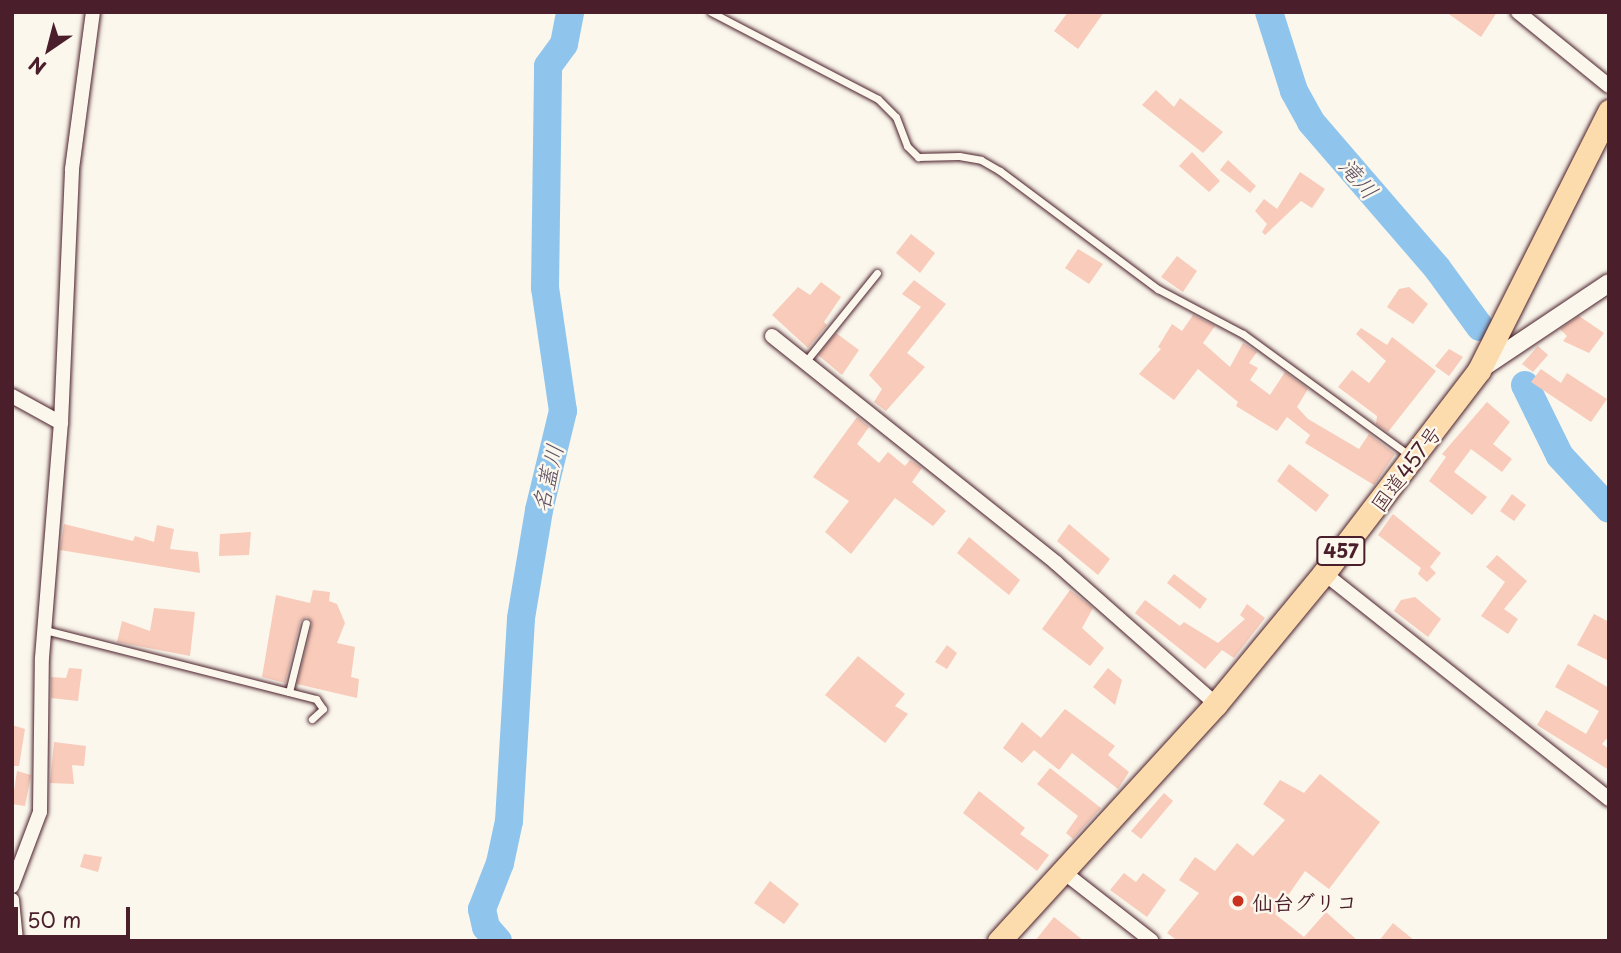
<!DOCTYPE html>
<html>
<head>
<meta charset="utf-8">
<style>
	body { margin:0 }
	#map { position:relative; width:1621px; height:953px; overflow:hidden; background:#fbf7ec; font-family:"Playpen Sans","Klee One",sans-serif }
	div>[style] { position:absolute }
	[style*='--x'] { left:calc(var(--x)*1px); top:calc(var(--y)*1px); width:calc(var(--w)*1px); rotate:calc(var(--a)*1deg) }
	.river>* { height:28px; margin:-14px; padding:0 14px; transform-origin:14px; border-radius:14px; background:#8fc5ed }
	.building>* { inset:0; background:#f8cbba }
	.roads { filter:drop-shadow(0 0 2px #4a1f2b) drop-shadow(0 0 2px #4a1f2b) }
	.service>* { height:7px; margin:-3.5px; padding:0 3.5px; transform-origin:3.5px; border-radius:3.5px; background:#fbf7ec }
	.minor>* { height:14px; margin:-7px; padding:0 7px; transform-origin:7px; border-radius:7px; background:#fbf7ec }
	.tertiary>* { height:18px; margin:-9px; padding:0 9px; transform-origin:9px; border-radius:9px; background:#fbf7ec }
	.trunk>* { height:23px; margin:-11.5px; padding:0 11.5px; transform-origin:11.5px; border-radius:11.5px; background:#fcdcac }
	.dots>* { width:19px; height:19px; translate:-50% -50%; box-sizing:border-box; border:4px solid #fbf7ec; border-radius:50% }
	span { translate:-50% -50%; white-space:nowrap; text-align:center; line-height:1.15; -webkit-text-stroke:5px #fbf7ec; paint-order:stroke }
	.shield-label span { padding:2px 5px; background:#fbf7ec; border:2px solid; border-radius:5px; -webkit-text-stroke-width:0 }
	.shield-label { font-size:19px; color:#4a1f2b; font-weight:700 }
	.street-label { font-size:21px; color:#4a1f2b }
	.poi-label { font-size:21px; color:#4a1f2b; font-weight:700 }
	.left { translate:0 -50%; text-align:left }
	.water-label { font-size:23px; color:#5f5165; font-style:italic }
	.frame { position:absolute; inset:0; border:14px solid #4a1f2b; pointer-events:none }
	.north { position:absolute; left:14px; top:14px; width:70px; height:70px; -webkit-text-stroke:5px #fbf7ec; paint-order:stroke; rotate:215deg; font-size:19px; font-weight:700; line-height:28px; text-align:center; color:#4a1f2b }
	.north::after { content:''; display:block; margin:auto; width:24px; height:32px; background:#4a1f2b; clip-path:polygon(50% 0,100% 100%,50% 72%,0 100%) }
	.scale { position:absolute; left:14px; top:907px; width:116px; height:32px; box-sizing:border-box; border:4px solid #4a1f2b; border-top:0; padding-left:9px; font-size:21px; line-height:24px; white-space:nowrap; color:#4a1f2b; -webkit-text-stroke:5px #fbf7ec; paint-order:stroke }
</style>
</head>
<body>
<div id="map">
	<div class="river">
		<i style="--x:1269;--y:12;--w:83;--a:72.4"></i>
		<i style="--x:1294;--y:91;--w:35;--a:61"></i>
		<i style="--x:1311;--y:122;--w:193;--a:49.2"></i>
		<i style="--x:1437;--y:268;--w:73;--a:53.9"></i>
		<i style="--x:1525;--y:385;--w:79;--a:63.8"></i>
		<i style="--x:1560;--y:456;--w:72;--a:47.2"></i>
		<i style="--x:498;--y:941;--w:18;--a:-131"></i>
		<i style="--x:486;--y:927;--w:18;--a:-103"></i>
		<i style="--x:482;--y:909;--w:49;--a:-68.6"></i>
		<i style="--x:500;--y:863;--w:43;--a:-77.9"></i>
		<i style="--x:509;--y:821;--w:203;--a:-86.6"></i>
		<i style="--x:521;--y:618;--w:109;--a:-80.5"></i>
		<i style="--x:539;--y:510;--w:102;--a:-76.4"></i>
		<i style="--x:563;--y:411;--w:124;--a:-98.3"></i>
		<i style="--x:545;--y:288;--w:222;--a:-89.2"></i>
		<i style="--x:548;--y:66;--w:27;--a:-54"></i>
		<i style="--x:564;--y:44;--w:33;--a:-79"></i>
	</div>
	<div class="building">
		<i style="clip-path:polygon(1068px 12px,1104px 12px,1078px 49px,1054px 31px)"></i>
		<i style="clip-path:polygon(1446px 12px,1497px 12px,1481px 37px)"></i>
		<i style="clip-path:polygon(1156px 90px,1174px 107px,1180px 98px,1223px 132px,1203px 153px,1142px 105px)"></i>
		<i style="clip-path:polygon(1192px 152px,1220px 181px,1209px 192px,1179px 166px)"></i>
		<i style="clip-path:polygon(1228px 160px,1256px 186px,1250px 193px,1220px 170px)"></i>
		<i style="clip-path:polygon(1300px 172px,1325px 189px,1312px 208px,1301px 201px,1265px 235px,1262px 232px,1267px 224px,1255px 211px,1264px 199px,1277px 209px)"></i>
		<i style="clip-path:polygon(911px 234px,935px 253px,920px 273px,896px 253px)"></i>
		<i style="clip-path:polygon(1078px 249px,1103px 264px,1089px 284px,1065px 268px)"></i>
		<i style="clip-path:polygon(1177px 256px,1197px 271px,1183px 292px,1161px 277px)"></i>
		<i style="clip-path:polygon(914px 280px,946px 304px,907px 353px,925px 367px,886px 411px,874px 402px,882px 389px,869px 375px,921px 307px,902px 294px)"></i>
		<i style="clip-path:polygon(821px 282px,841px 297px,824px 322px,827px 325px,808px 348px,772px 315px,798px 287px,810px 295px)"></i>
		<i style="clip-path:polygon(1409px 287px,1428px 304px,1413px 324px,1387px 307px,1399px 289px)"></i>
		<i style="clip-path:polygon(1193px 315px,1215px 326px,1203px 343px,1230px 367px,1243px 343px,1257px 352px,1249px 363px,1258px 368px,1250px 380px,1270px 395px,1285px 372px,1308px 389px,1297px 407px,1308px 419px,1359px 449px,1369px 434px,1395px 454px,1374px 485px,1305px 443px,1310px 435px,1287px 417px,1277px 431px,1236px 406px,1238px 402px,1198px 369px,1174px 400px,1139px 374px,1161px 349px,1158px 347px,1172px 324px,1182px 331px)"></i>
		<i style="clip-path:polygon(1579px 316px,1604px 333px,1589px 353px,1563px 341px,1567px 336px,1560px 329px)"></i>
		<i style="clip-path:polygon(1361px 328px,1387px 345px,1392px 337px,1436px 371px,1388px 432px,1376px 424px,1377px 416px,1338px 387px,1352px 370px,1369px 383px,1386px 361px,1356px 334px)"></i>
		<i style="clip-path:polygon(836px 333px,859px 350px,842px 375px,818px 355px)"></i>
		<i style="clip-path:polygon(1538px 346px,1548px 355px,1533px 372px,1522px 364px)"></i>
		<i style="clip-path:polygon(1449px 349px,1463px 357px,1449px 376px,1435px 366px)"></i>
		<i style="clip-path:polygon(1541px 369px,1561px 383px,1567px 373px,1607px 399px,1591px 422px,1531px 382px)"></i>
		<i style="clip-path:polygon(1487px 402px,1510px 422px,1493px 444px,1512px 459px,1502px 472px,1471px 449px,1454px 472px,1487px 497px,1472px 515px,1429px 481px,1446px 457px,1442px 454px)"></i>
		<i style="clip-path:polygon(857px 417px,869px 427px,857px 444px,879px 463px,888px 452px,905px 466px,910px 460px,922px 468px,912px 482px,946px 511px,933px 526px,895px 498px,851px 554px,825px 532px,849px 501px,813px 477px)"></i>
		<i style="clip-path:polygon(1289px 464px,1329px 495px,1316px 512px,1277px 481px)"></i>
		<i style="clip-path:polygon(1512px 494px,1526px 505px,1514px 521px,1500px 511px)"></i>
		<i style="clip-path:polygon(1393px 514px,1441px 553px,1430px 567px,1436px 573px,1427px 582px,1418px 574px,1421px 568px,1378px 535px)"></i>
		<i style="clip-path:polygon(64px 524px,133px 541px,135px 536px,154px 542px,157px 525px,174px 529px,170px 549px,198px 552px,200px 573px,60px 550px)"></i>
		<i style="clip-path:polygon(1069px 524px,1110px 559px,1098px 575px,1057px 541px)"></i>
		<i style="clip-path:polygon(251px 532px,249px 555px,219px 556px,220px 534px)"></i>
		<i style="clip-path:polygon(969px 537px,1020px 580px,1009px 595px,957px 553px)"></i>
		<i style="clip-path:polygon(1497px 555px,1527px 581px,1504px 609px,1518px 619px,1508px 634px,1481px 616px,1505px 582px,1486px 567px)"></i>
		<i style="clip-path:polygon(1174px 574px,1207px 599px,1200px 609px,1167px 583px)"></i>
		<i style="clip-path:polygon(313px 590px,330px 592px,329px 601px,337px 604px,345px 623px,337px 643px,355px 647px,351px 677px,359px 679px,357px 698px,297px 684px,312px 624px,307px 617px,300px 622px,285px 683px,262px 677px,276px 595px,310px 603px)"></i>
		<i style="clip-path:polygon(1070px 590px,1093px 608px,1082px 628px,1104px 648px,1090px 666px,1042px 629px)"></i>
		<i style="clip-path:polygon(1415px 597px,1441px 619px,1428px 637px,1394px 611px,1401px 600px)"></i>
		<i style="clip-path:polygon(1145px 600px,1180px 626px,1184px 622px,1218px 643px,1245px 619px,1240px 615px,1247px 604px,1265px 618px,1234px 658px,1222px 650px,1205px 669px,1135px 613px)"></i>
		<i style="clip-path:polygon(154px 608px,195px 612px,190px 656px,117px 642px,122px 621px,150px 631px)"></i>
		<i style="clip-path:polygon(1594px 614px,1609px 622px,1609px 661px,1577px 645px)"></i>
		<i style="clip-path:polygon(947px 645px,957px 653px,947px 669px,935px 662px)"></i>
		<i style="clip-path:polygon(858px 656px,905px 694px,895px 706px,908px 714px,885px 743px,825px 695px)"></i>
		<i style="clip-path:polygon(1568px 664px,1609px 688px,1609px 736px,1602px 744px,1609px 749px,1609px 770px,1537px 725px,1546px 710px,1586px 734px,1599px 711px,1555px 687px)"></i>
		<i style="clip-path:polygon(69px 668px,82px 669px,78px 701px,51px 698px,51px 677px,66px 678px)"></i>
		<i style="clip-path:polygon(1108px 668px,1122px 680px,1115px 705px,1093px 687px)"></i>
		<i style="clip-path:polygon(1065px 709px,1115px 746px,1108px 755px,1129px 772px,1118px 789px,1072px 753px,1059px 770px,1034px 750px,1022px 763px,1003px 748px,1022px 722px,1041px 738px)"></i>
		<i style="clip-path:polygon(12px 725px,25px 729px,19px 766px,12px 766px)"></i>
		<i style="clip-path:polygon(54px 742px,86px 746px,84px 766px,72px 765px,74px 784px,50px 783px)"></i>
		<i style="clip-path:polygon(1050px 768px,1101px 808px,1073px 839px,1066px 833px,1078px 816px,1037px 784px)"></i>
		<i style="clip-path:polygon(17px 771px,31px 775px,25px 806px,12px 804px)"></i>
		<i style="clip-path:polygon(1320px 774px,1380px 822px,1329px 889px,1305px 871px,1275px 914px,1304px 937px,1326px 912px,1358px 941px,1178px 941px,1167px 933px,1199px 893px,1179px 880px,1195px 857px,1215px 871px,1237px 843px,1253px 856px,1285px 820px,1263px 804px,1280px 780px,1304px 793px)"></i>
		<i style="clip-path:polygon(979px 791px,1025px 828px,1020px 834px,1049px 855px,1037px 871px,963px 813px)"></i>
		<i style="clip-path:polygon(1164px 793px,1173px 801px,1141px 839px,1131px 831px)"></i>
		<i style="clip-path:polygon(84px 854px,102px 857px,98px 872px,80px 867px)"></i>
		<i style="clip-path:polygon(1124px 873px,1136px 882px,1143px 873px,1166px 890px,1147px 917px,1110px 890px)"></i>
		<i style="clip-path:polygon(770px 881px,799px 904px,784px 924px,754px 903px)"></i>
		<i style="clip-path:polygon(1054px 917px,1084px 941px,1035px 941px)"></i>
		<i style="clip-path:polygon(1393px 923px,1415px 941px,1379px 941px)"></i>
	</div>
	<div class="roads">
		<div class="service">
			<i style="--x:711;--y:12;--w:188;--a:27.5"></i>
			<i style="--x:878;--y:99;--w:25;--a:45"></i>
			<i style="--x:896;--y:117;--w:31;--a:69"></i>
			<i style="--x:907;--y:146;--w:16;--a:45"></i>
			<i style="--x:918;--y:157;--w:41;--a:-1.4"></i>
			<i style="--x:959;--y:156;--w:22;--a:10"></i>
			<i style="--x:981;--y:160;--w:22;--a:30"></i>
			<i style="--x:1000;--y:171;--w:197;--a:36.8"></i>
			<i style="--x:1158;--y:289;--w:96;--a:27.9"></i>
			<i style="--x:1243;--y:334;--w:207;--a:36.1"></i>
			<i style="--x:806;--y:361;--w:113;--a:-51.1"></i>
			<i style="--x:45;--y:630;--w:280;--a:14.3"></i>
			<i style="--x:316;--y:699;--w:12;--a:55"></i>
			<i style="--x:323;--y:709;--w:15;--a:138"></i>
			<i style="--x:289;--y:692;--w:71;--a:-76.2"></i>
		</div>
		<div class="minor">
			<i style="--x:1518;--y:12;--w:117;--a:39.1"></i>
			<i style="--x:772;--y:336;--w:364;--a:38.6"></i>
			<i style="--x:1056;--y:563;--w:213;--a:41.4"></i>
			<i style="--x:12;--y:396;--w:56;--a:28.9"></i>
			<i style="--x:1324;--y:573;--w:364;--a:38.4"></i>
			<i style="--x:1061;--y:870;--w:115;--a:38"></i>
			<i style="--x:12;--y:886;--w:79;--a:-69.3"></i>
			<i style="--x:40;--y:812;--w:154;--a:-89.3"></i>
			<i style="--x:42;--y:658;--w:236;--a:-85.4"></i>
			<i style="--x:61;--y:423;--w:254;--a:-87.5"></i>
			<i style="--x:72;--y:169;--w:158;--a:-82.4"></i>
			<i style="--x:12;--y:900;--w:41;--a:84.4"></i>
		</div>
		<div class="tertiary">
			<i style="--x:1479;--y:370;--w:156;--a:-33.8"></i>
		</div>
		<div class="trunk">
			<i style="--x:999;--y:941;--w:321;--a:-47.5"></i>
			<i style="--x:1216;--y:704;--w:170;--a:-50.5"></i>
			<i style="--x:1324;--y:573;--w:255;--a:-52.6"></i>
			<i style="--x:1479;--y:370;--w:290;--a:-63.3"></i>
		</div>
	</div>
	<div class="dots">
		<i style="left:1238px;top:901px;background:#c8321e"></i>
	</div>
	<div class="shield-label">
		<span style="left:1341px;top:551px">457</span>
	</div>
	<div class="street-label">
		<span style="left:1405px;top:468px;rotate:-53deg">国道457号</span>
	</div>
	<div class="poi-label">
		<span class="left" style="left:1252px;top:901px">仙台グリコ</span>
	</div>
	<div class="water-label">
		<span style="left:1359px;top:178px;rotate:49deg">滝川</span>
		<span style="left:547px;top:478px;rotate:-77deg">名蓋川</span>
	</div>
	<div class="frame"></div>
	<div class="north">N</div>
	<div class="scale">50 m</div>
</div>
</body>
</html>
